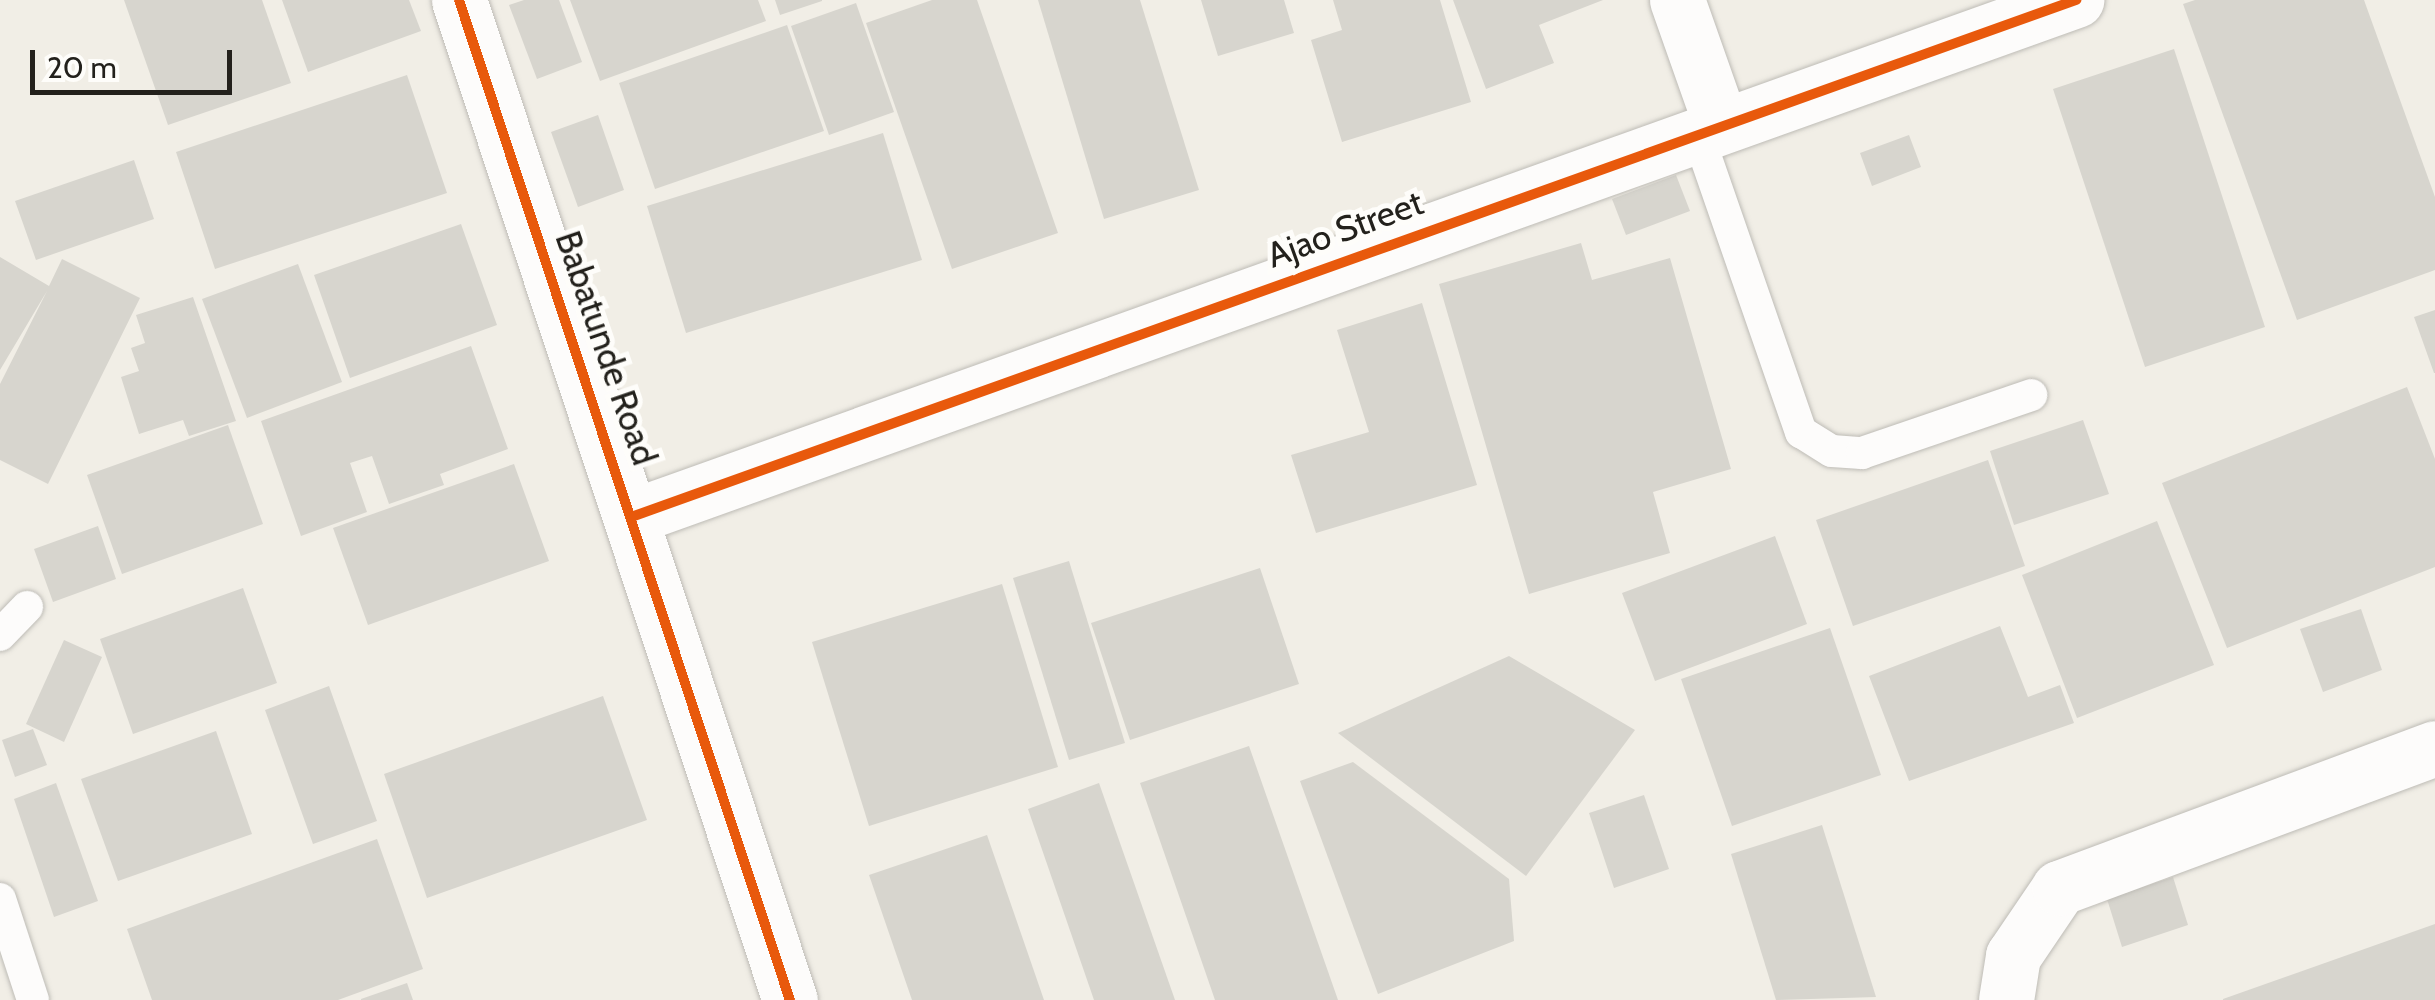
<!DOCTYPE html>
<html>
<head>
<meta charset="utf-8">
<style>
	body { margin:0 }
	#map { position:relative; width:2435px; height:1000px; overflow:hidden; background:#f1eee6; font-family:Cabin,sans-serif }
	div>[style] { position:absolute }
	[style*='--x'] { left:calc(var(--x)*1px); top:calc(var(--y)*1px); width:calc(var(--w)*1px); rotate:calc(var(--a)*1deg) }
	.building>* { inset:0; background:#d7d5ce }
	.roads { filter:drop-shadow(0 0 2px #bebcb6) drop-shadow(0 0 2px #bebcb6) }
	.service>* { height:32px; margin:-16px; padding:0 16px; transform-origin:16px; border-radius:16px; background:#fdfcfb }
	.minor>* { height:55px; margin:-27.5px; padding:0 27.5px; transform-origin:27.5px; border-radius:27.5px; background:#fdfcfb }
	.cycleway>* { height:10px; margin:-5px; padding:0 5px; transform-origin:5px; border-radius:5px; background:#e8590c }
	span { translate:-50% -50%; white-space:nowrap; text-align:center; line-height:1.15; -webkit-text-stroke:10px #fefdfa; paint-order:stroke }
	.street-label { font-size:35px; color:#23211c }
	.scale { position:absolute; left:30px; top:50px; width:202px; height:45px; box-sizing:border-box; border:5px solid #23211c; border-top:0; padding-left:12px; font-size:30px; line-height:35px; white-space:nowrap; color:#23211c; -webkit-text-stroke:8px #fefdfa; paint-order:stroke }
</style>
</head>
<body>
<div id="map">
	<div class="building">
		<i style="clip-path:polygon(124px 0,262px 0,291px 83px,168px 125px)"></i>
		<i style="clip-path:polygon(282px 0,409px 0,421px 31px,308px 72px)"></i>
		<i style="clip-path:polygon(524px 0,559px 0,582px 62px,537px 79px,509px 5px)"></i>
		<i style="clip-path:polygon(570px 0,758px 0,766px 21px,600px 81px)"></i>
		<i style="clip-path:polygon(775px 0,822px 0,822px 1px,780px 15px)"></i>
		<i style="clip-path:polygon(932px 0,977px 0,1058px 233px,952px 269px,866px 23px)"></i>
		<i style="clip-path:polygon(1038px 0,1140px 0,1199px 190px,1104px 219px)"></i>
		<i style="clip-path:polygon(1201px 0,1284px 0,1294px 33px,1218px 56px)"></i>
		<i style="clip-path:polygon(1333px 0,1440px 0,1471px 102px,1342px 142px,1311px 40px,1342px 30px)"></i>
		<i style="clip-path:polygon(1453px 0,1603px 0,1539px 25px,1554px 63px,1486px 89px)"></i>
		<i style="clip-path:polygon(2195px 0,2364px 0,2435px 197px,2435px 270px,2297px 320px,2183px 4px)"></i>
		<i style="clip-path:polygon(856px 3px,894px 112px,829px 135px,791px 26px)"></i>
		<i style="clip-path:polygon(787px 25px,824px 131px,655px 189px,619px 83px)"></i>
		<i style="clip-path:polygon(2174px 49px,2265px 327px,2145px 367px,2053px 89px)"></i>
		<i style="clip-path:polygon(407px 75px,447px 193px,215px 269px,176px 152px)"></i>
		<i style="clip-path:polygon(598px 115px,624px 190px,578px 207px,551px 132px)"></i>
		<i style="clip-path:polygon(883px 133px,922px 260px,686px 333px,647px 206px)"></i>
		<i style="clip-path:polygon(1909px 135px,1921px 167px,1872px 186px,1860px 153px)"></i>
		<i style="clip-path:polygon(134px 160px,154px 219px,36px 260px,15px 201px)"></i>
		<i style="clip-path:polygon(1676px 175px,1690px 211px,1626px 235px,1612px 199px)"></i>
		<i style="clip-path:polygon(461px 224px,497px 325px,350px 378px,314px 275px)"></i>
		<i style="clip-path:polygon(1581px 243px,1592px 280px,1670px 258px,1731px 469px,1653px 492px,1670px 553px,1529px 594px,1439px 284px)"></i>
		<i style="clip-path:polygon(0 257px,49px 286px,62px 259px,140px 298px,48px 484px,0 460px,0 384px,47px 291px,0 370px)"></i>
		<i style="clip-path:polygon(298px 264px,342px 382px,247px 418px,202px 299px)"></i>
		<i style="clip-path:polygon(193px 297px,236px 421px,189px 436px,183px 420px,139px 434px,121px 377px,139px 371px,131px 348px,145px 343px,136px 315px)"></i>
		<i style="clip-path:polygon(1422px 303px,1477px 485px,1316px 533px,1291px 455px,1369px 432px,1337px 330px)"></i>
		<i style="clip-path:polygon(2435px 310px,2435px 373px,2434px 373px,2414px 317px)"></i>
		<i style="clip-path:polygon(471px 346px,508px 449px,440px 474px,444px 485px,389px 504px,372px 456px,350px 463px,367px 512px,301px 536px,261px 421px)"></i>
		<i style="clip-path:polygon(2407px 387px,2435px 459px,2435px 567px,2227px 648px,2162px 483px)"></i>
		<i style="clip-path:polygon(2083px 420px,2109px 494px,2014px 525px,1990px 451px)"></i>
		<i style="clip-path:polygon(228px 425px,263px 524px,122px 574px,87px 475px)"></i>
		<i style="clip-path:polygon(1988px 460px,2025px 566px,1853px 626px,1816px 520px)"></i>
		<i style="clip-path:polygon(514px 464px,549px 561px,368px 625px,333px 528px)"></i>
		<i style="clip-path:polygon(2157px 521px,2214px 665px,2077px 718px,2022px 575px)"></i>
		<i style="clip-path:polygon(98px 526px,116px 579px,53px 602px,34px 549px)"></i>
		<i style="clip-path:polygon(1775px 536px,1807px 624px,1655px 681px,1622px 593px)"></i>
		<i style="clip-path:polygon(1069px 561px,1125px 743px,1069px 760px,1013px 578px)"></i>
		<i style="clip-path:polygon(1260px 568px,1299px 684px,1130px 740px,1091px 623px)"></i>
		<i style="clip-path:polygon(1002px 584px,1058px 767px,869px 826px,812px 642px)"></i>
		<i style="clip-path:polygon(243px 588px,277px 683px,133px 734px,100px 639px)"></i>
		<i style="clip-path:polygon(2361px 609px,2382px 670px,2323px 692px,2300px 629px)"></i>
		<i style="clip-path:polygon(2000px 626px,2028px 697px,2060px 685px,2074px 723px,1909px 781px,1869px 676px)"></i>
		<i style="clip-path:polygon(1830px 628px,1881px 775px,1732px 826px,1681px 679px)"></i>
		<i style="clip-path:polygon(64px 640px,102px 657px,64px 742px,26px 724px)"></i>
		<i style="clip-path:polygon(1509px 656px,1635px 730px,1526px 876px,1338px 733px)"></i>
		<i style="clip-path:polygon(329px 686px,377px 821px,313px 844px,265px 710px)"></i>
		<i style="clip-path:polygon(603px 696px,647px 820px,427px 898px,384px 774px)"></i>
		<i style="clip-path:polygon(33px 729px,47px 765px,15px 777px,2px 740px)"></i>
		<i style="clip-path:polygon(216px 731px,252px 834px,118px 881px,81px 779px)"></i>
		<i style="clip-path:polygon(1249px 746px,1338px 1000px,1215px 1000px,1140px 783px)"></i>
		<i style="clip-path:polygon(1353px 762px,1509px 879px,1514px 941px,1378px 994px,1300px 781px)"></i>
		<i style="clip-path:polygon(56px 783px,98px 901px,54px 917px,14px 799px)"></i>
		<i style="clip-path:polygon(1099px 783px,1175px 1000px,1094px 1000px,1028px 809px)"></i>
		<i style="clip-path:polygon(1644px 795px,1669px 869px,1614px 888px,1589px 813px)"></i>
		<i style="clip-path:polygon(1822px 825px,1876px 997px,1776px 1000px,1731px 854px)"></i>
		<i style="clip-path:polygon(987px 835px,1044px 1000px,912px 1000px,869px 875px)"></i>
		<i style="clip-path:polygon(377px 839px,423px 969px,338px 1000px,152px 1000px,127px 929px)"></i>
		<i style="clip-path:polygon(2173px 877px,2188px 925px,2122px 947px,2107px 899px)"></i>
		<i style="clip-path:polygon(2435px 924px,2435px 1000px,2223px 1000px,2223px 999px)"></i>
		<i style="clip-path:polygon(407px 983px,413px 1000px,361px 1000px,361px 999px)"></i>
	</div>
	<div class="roads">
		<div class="service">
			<i style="--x:1697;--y:132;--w:318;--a:70.9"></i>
			<i style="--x:1801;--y:432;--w:36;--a:32"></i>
			<i style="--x:1832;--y:451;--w:30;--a:4"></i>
			<i style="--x:1862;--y:453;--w:179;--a:-18.9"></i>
			<i style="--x:0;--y:635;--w:39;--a:-46"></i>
			<i style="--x:0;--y:899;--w:106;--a:71.9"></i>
		</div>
		<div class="minor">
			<i style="--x:459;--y:0;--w:1053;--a:71.69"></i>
			<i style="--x:1677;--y:0;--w:133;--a:70.6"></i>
			<i style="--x:634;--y:516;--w:1532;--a:-19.69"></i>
			<i style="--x:2006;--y:1000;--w:45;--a:-81"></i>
			<i style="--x:2013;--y:956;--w:82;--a:-55.9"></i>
			<i style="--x:2059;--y:888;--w:401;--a:-20.4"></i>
		</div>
	</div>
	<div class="cycleway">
		<i style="--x:459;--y:0;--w:1053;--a:71.69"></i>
		<i style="--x:634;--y:516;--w:1532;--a:-19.69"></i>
	</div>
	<div class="street-label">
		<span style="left:1345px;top:229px;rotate:-20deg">Ajao Street</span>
		<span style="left:606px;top:348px;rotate:71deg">Babatunde Road</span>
	</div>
	<div class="scale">20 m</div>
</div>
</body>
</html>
